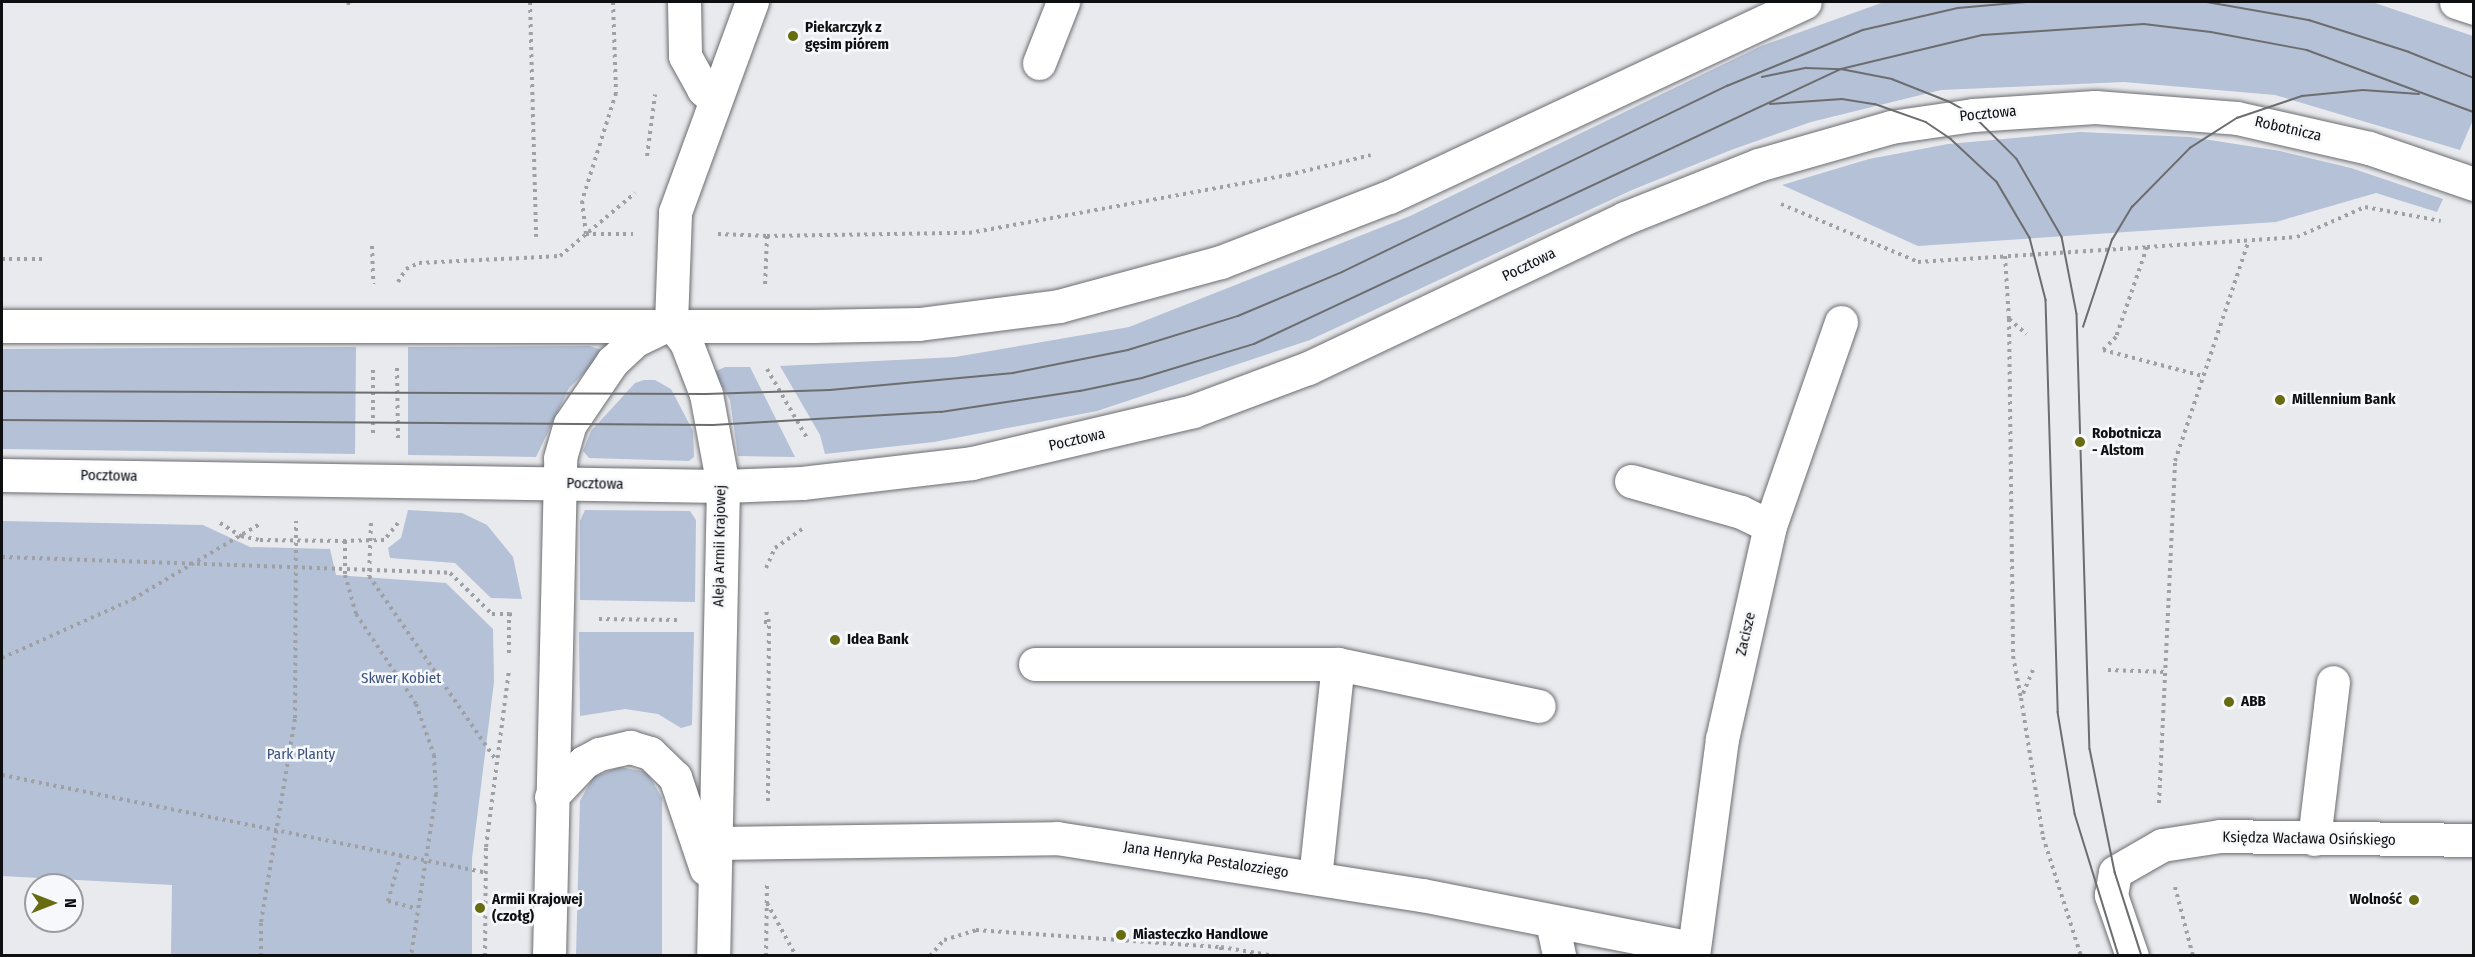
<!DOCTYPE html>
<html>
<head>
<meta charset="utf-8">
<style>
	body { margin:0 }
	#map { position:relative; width:2475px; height:957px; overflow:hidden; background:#e9eaee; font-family:"Fira Sans Condensed",sans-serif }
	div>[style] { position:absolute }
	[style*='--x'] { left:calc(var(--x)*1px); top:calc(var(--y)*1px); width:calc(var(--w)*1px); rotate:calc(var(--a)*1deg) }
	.green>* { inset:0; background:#b5c1d6 }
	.path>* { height:4px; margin-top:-2px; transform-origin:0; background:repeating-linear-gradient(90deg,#9fa0a3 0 3px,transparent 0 7.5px) }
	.roads { filter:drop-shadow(0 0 2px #6c6d70) drop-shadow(0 0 2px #6c6d70) }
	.minor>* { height:33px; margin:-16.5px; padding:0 16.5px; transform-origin:16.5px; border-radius:16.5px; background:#fff }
	.major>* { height:33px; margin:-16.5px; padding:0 16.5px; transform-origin:16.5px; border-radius:16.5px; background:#fff }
	.tram>* { height:1.5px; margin:-0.75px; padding:0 0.75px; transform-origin:0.75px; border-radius:0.75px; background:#6c6d6f }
	.dots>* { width:16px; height:16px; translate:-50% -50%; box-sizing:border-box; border:3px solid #f6f8fb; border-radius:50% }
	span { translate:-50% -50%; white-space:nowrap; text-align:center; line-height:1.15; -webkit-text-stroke:5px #f6f8fb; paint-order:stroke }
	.poi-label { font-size:15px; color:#0e0f10; font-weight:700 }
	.left { translate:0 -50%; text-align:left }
	.right { translate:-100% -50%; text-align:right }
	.street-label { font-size:15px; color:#0e0f10 }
	.park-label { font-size:15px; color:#3a5180 }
	.frame { position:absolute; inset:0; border:3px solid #0e0f10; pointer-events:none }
	.north { position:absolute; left:24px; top:873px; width:60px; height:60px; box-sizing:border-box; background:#f6f8fb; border:2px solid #999b9d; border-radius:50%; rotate:90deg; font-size:16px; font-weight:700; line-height:24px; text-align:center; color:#0e0f10 }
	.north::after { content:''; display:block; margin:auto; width:21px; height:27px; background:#666c0f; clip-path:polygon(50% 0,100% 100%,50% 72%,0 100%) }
</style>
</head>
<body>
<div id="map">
	<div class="green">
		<i style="clip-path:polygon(1884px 2px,2372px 2px,2473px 36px,2473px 120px,2460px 150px,2275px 95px,2124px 82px,1941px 90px,1811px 122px,1731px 150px,1632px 190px,1310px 340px,1097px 411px,934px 442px,825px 454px,820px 435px,780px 366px,955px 357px,1129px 327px,1410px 216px,1761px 46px)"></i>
		<i style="clip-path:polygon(2080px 132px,2191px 137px,2280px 151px,2351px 168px,2443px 199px,2437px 212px,2376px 193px,2276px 222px,1918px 246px,1782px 185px,1869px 159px,1948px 144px)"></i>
		<i style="clip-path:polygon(590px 346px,601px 350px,598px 359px,569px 388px,536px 457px,408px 455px,408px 347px)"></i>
		<i style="clip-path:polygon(356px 347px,355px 454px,2px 449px,2px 349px)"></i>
		<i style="clip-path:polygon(725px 367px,750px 367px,795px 457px,738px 456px,730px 400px,714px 372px)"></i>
		<i style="clip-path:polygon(644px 380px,655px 380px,671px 389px,693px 431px,694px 457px,689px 461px,589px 458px,583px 451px,591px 431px,635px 383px)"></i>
		<i style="clip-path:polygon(408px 510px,462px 513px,487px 525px,513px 557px,522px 599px,491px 598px,455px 563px,390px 558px,388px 548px,401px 538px)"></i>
		<i style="clip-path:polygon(585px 510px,690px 511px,696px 520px,695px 602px,580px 600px,580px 521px)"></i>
		<i style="clip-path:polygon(2px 521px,203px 525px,250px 547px,330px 549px,336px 575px,446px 583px,493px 629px,494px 682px,472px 858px,472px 955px,171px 955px,172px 885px,2px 876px)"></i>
		<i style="clip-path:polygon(579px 632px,694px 632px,692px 725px,681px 728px,658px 714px,625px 709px,580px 716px)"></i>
		<i style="clip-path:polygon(620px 767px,647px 772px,662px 798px,662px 955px,576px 956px,580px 801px,593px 777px)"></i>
	</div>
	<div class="path">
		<i style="--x:348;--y:2;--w:6;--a:72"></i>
		<i style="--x:530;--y:2;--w:235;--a:88.5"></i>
		<i style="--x:613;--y:2;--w:91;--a:88.1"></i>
		<i style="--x:616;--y:93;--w:113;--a:107.5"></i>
		<i style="--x:582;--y:201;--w:33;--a:83"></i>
		<i style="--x:586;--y:234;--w:47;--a:0"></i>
		<i style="--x:647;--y:156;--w:62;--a:-82.5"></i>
		<i style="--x:1781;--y:204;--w:149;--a:22.9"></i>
		<i style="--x:1918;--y:262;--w:229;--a:-3.7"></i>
		<i style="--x:2147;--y:247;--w:95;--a:109"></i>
		<i style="--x:2116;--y:337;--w:18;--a:135"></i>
		<i style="--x:2103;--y:350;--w:103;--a:14.6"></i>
		<i style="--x:718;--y:234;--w:49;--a:2.3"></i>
		<i style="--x:767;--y:236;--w:49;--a:92.3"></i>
		<i style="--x:767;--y:236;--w:202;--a:-0.9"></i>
		<i style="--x:969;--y:233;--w:324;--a:-10.3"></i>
		<i style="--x:1288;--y:175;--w:85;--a:-13.5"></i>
		<i style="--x:372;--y:246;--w:38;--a:88"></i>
		<i style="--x:2147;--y:247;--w:150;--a:-3.8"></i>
		<i style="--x:2297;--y:237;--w:74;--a:-23.8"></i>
		<i style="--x:2365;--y:207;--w:77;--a:10.4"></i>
		<i style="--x:2005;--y:256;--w:63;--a:86.4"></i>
		<i style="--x:2009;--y:319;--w:23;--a:41"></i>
		<i style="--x:2;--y:259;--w:40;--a:0"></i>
		<i style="--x:398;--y:282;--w:15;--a:-58"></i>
		<i style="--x:406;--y:269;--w:14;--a:-25"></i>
		<i style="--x:419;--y:263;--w:141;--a:-2.8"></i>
		<i style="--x:560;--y:256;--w:98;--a:-40"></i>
		<i style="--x:2009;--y:319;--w:337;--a:89.3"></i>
		<i style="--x:2013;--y:656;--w:43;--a:79.2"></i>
		<i style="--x:397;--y:368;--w:70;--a:89.2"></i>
		<i style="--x:767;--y:369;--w:80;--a:59.9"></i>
		<i style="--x:373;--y:370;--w:67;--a:90"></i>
		<i style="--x:220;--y:523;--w:25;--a:32"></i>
		<i style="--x:241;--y:536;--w:19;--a:12"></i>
		<i style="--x:260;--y:540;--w:85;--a:0.7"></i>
		<i style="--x:371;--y:523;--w:53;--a:92.2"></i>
		<i style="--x:369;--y:576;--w:224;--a:55.4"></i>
		<i style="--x:398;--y:523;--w:22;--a:129"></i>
		<i style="--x:384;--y:540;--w:39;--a:179"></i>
		<i style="--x:345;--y:541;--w:34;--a:90"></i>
		<i style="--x:345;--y:575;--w:41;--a:74.2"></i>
		<i style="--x:356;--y:614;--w:108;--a:56.3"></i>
		<i style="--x:416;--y:704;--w:54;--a:70.6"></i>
		<i style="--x:434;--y:755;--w:39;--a:87"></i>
		<i style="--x:436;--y:794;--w:164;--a:98.8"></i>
		<i style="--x:2;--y:557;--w:448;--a:2"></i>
		<i style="--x:450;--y:573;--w:59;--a:44.3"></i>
		<i style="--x:492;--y:614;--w:17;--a:0"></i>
		<i style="--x:766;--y:568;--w:22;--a:-66"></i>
		<i style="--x:775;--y:548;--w:33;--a:-35"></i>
		<i style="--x:599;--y:619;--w:79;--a:0.7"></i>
		<i style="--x:764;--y:622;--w:5;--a:0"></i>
		<i style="--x:769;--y:622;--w:11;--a:-105"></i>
		<i style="--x:509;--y:653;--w:39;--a:-90"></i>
		<i style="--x:509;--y:614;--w:4;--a:14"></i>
		<i style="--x:2;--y:658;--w:144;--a:-24.2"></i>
		<i style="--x:133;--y:599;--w:147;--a:-30.6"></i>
		<i style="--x:2033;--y:670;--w:30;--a:113"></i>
		<i style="--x:2021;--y:698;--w:141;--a:81"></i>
		<i style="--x:2043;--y:837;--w:125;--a:72.3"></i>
		<i style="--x:2108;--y:670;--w:58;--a:2"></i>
		<i style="--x:2;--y:775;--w:493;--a:11.4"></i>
		<i style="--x:768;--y:801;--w:179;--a:-89.7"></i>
		<i style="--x:2159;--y:803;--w:342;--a:-87.3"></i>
		<i style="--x:2175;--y:461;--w:230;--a:-71.5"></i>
		<i style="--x:401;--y:855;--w:48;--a:105.8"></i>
		<i style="--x:388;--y:901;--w:30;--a:15"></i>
		<i style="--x:2175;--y:887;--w:71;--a:75.4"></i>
		<i style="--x:767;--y:903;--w:60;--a:61.3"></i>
		<i style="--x:1221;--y:947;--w:54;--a:9.6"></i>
		<i style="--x:261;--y:956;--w:34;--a:-90"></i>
		<i style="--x:261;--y:922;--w:207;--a:-80.5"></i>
		<i style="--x:295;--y:718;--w:197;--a:-89.7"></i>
		<i style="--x:485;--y:956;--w:109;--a:-89.5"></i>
		<i style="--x:486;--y:847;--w:178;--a:-82.6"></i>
		<i style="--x:766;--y:956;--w:73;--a:-89.2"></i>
		<i style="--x:930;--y:956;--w:21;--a:-49"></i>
		<i style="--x:944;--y:940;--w:34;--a:-17"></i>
		<i style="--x:976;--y:930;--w:246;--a:4"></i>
		<i style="--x:1221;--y:947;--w:9;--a:90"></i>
	</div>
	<div class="roads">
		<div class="minor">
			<i style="--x:684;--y:2;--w:54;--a:88.9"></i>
			<i style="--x:685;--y:56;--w:38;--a:61"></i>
			<i style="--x:703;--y:89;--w:16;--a:43"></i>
			<i style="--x:1039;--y:63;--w:66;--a:-68.5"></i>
			<i style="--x:671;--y:323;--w:24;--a:52"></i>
			<i style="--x:686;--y:342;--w:56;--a:69"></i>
			<i style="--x:706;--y:394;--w:94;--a:79.5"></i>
			<i style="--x:723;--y:486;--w:470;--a:91.2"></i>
			<i style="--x:671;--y:323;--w:111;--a:-87.9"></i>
			<i style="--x:675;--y:212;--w:224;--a:-69.9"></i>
			<i style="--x:1631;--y:481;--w:114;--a:15.7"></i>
			<i style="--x:1741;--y:512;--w:32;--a:26"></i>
			<i style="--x:1035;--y:664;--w:303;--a:0"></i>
			<i style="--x:1338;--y:664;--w:205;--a:11.8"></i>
			<i style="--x:551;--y:797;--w:48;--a:-46.7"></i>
			<i style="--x:584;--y:762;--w:17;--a:-28"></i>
			<i style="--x:599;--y:754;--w:32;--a:-13"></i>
			<i style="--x:630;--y:747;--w:21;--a:17"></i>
			<i style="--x:650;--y:753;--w:35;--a:44"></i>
			<i style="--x:675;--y:777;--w:97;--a:71.4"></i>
			<i style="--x:2314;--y:839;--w:158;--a:-83.1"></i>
			<i style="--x:715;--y:843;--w:342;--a:-0.8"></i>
			<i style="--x:1057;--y:838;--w:369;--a:8.9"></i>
			<i style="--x:1422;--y:895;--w:275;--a:11.1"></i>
			<i style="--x:1315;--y:878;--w:215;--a:-83.9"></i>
			<i style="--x:1552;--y:922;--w:35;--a:78"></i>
			<i style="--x:549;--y:956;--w:498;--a:-88.7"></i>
			<i style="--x:560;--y:458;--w:35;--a:-74"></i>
			<i style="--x:570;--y:424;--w:75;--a:-55.9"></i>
			<i style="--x:612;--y:362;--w:33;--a:-43"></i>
			<i style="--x:636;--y:340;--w:39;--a:-26"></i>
			<i style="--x:1693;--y:956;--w:219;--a:-82.4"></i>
			<i style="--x:1722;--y:739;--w:218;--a:-77.3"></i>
			<i style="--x:1770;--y:526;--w:216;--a:-70.8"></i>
			<i style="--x:2132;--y:956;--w:65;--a:-109"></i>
			<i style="--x:2111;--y:895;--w:23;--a:-80"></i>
			<i style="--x:2115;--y:872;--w:54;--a:-29.9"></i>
			<i style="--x:2162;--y:845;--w:59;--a:-8.8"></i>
			<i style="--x:2220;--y:836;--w:254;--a:0.9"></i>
		</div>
		<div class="major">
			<i style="--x:2456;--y:2;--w:19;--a:18"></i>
			<i style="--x:2;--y:326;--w:810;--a:0"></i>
			<i style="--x:812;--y:326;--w:107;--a:-1.1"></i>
			<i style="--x:919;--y:324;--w:141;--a:-7.3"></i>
			<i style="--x:1059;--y:306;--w:168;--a:-15.2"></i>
			<i style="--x:1221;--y:262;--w:180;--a:-21.2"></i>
			<i style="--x:1389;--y:197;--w:459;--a:-25.1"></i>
			<i style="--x:2;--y:475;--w:721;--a:0.87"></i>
			<i style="--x:723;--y:486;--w:79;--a:-2.2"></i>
			<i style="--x:802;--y:483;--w:171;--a:-6.7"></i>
			<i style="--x:972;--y:463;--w:227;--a:-13.2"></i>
			<i style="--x:1193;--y:411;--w:123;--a:-20.5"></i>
			<i style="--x:1308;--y:368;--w:351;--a:-25.3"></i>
			<i style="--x:1625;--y:218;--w:143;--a:-21.7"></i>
			<i style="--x:1758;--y:165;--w:138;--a:-15.9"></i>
			<i style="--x:1891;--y:127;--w:83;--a:-8.3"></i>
			<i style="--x:1973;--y:115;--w:122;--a:-3.8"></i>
			<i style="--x:2095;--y:107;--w:142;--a:4.4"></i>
			<i style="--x:2237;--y:118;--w:135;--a:12.8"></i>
			<i style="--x:2369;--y:148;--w:111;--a:18.9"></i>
		</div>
	</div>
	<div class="tram">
		<i style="--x:2207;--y:2;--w:104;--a:10"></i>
		<i style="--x:2309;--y:20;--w:105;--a:17.7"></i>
		<i style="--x:2409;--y:52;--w:70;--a:21.8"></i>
		<i style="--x:1762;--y:77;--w:45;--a:-11.6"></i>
		<i style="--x:1806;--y:68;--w:35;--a:2"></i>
		<i style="--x:1841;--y:69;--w:52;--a:11.1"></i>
		<i style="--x:1892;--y:79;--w:62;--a:21.6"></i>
		<i style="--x:1950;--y:102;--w:26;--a:29"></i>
		<i style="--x:1973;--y:115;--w:62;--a:45"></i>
		<i style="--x:2017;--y:159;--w:90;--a:60"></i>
		<i style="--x:2062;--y:237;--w:78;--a:79"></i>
		<i style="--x:2077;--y:314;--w:435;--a:88.3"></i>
		<i style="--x:2090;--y:749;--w:126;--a:78.5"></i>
		<i style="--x:2115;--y:872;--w:88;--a:72.2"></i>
		<i style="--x:1770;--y:104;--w:72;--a:-4"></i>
		<i style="--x:1842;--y:99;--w:33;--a:9"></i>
		<i style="--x:1875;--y:104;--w:54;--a:19.4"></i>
		<i style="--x:1926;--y:122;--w:30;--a:34"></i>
		<i style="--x:1951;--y:139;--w:63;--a:43.1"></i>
		<i style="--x:1997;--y:182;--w:65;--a:59.5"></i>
		<i style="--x:2030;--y:238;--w:64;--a:75.5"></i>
		<i style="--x:2046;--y:300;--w:412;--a:88.3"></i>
		<i style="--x:2058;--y:712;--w:103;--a:80.5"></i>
		<i style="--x:2075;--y:814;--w:149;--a:72.8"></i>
		<i style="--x:2083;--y:327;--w:92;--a:-71.6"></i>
		<i style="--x:2112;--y:240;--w:39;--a:-59"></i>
		<i style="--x:2132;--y:207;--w:83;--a:-45.5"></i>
		<i style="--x:2190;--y:148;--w:56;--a:-32.6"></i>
		<i style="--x:2237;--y:118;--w:69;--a:-18.7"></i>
		<i style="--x:2302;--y:96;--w:61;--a:-5.6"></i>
		<i style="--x:2363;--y:90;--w:56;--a:4.1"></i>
		<i style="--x:2;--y:391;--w:704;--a:0.24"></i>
		<i style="--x:706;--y:394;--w:124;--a:-1.8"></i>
		<i style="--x:830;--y:390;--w:184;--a:-5.3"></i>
		<i style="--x:1013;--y:373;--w:117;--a:-11.3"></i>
		<i style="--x:1128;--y:350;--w:115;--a:-17.2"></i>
		<i style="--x:1238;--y:316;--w:113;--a:-22.9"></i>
		<i style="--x:1342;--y:272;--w:428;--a:-25.8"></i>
		<i style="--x:1727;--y:86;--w:147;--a:-22.4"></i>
		<i style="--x:1863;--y:30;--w:98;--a:-13"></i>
		<i style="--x:1958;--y:8;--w:68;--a:-5"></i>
		<i style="--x:2;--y:420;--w:711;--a:0.4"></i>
		<i style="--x:713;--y:425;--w:228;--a:-3.3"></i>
		<i style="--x:941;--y:412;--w:141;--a:-8.6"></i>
		<i style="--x:1080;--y:391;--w:63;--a:-11.8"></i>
		<i style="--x:1142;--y:378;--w:117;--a:-16.9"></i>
		<i style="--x:1254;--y:344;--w:648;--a:-25.1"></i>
		<i style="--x:1841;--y:69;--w:146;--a:-13.5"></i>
		<i style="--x:1983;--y:35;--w:161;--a:-3.9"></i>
		<i style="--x:2144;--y:24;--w:67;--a:6.8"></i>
		<i style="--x:2211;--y:32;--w:98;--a:10.6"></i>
		<i style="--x:2307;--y:50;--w:178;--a:20.4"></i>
	</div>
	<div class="dots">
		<i style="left:793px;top:36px;background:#666c0f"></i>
		<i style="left:2280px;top:400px;background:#666c0f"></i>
		<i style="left:2080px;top:442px;background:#666c0f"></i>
		<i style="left:835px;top:640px;background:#666c0f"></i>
		<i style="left:2229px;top:702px;background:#666c0f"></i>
		<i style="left:2414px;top:900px;background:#666c0f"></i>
		<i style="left:480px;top:908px;background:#666c0f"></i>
		<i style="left:1121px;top:935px;background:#666c0f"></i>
	</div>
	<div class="poi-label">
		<span class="left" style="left:805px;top:36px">Piekarczyk z<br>gęsim piórem</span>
		<span class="left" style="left:2292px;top:400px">Millennium Bank</span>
		<span class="left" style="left:2092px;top:442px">Robotnicza<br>- Alstom</span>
		<span class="left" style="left:847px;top:640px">Idea Bank</span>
		<span class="left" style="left:2241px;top:702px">ABB</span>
		<span class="left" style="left:492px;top:908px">Armii Krajowej<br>(czołg)</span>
		<span class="right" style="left:2402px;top:900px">Wolność</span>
		<span class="left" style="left:1133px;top:935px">Miasteczko Handlowe</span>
	</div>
	<div class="street-label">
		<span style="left:1988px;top:114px;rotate:-6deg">Pocztowa</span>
		<span style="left:2288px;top:129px;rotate:13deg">Robotnicza</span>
		<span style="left:1529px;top:265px;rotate:-26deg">Pocztowa</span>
		<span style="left:1077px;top:440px;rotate:-13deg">Pocztowa</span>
		<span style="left:109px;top:476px;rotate:1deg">Pocztowa</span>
		<span style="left:595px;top:484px;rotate:1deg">Pocztowa</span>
		<span style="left:720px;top:546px;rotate:-89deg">Aleja Armii Krajowej</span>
		<span style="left:1746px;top:634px;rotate:-77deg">Zacisze</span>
		<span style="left:2309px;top:839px;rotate:1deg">Księdza Wacława Osińskiego</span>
		<span style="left:1206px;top:860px;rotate:9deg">Jana Henryka Pestalozziego</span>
	</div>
	<div class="park-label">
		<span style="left:401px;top:679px">Skwer Kobiet</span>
		<span style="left:301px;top:755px">Park Planty</span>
	</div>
	<div class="frame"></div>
	<div class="north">N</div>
</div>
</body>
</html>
